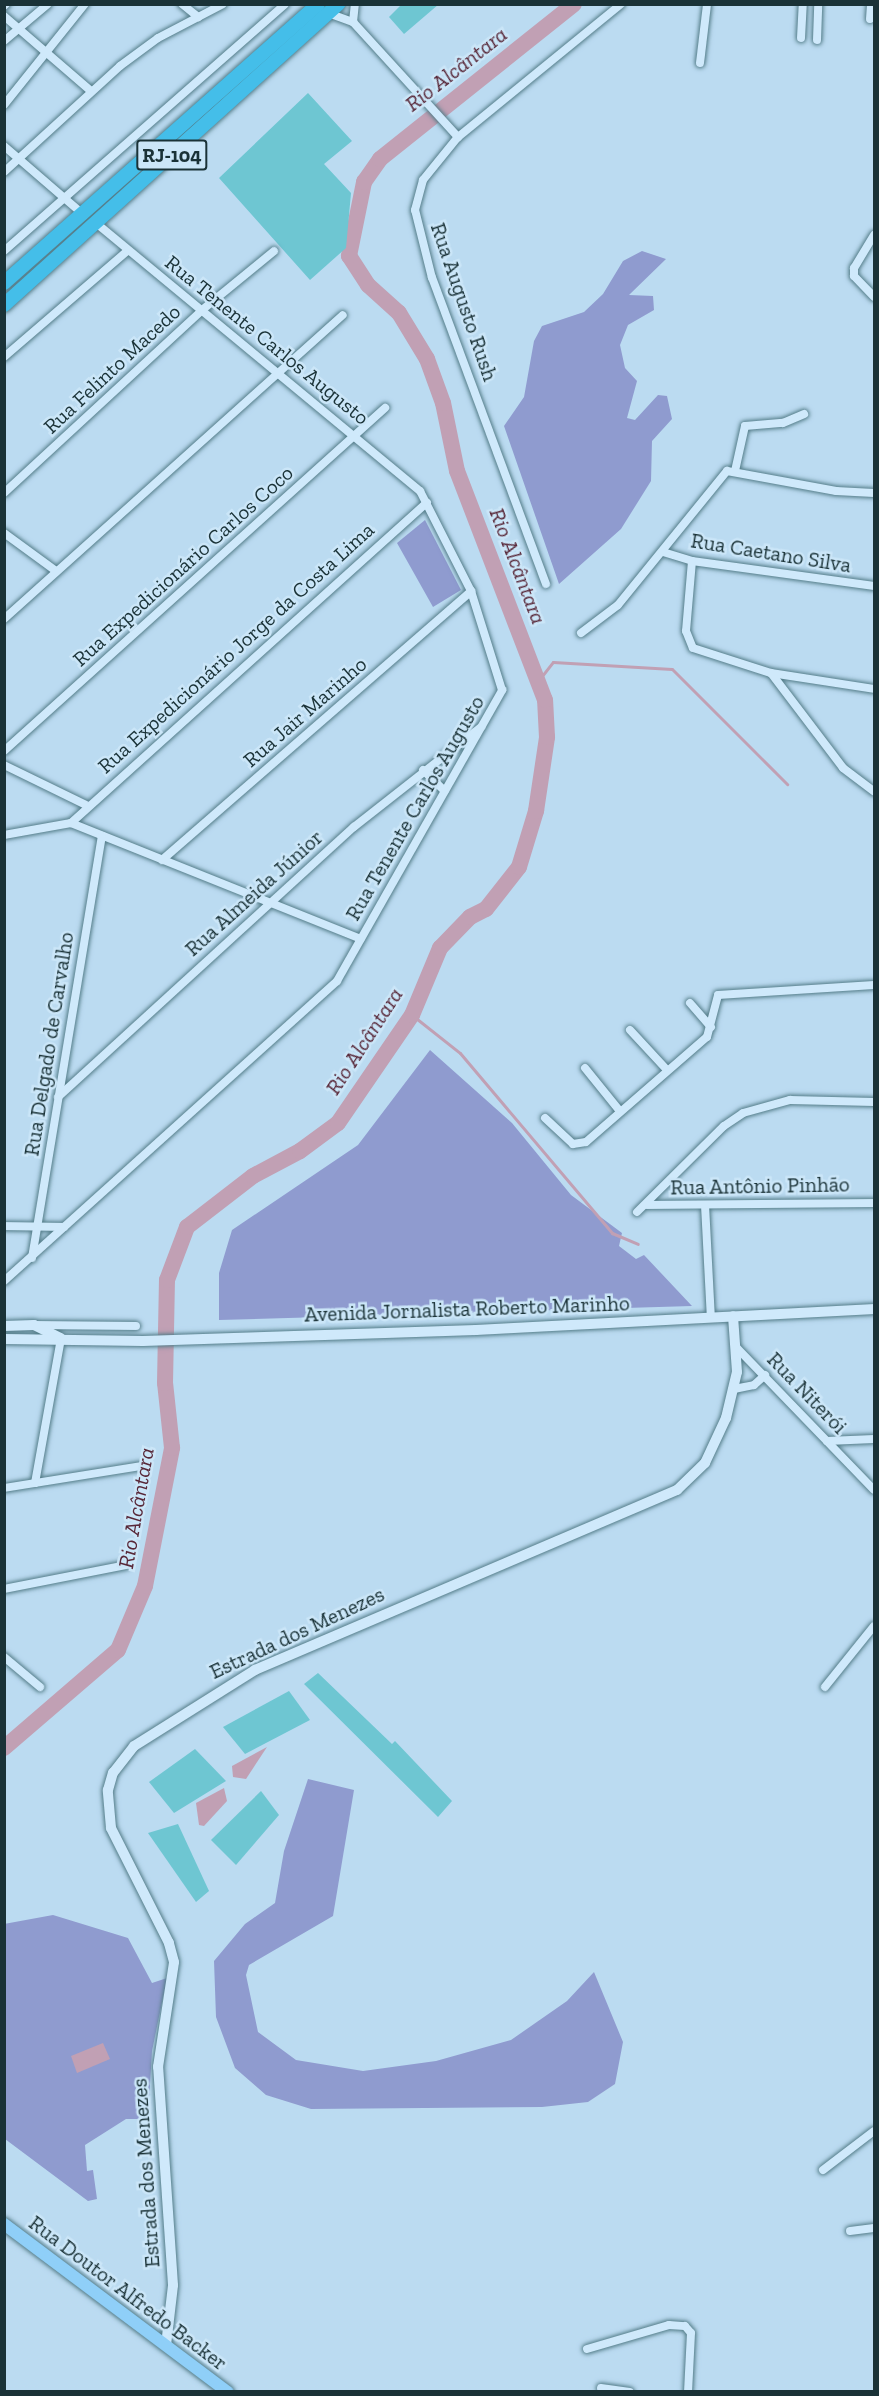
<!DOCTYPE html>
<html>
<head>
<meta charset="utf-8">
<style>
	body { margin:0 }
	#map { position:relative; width:879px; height:2396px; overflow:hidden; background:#bbdbf1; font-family:"Zilla Slab",serif }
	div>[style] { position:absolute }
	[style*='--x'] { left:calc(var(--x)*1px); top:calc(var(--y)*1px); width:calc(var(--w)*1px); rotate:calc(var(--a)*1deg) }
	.green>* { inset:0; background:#8f9bcf }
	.water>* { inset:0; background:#c1a0b4 }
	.stream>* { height:3px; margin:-1.5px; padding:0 1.5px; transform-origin:1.5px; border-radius:1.5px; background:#c1a0b4 }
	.river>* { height:16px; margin:-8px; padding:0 8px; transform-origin:8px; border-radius:8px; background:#c1a0b4 }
	.building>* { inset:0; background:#6ec6d2 }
	.roads { filter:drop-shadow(0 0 2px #547d89) drop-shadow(0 0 2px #547d89) }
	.street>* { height:8px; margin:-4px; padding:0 4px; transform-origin:4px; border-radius:4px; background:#cfe9fb }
	.secondary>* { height:10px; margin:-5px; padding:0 5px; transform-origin:5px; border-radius:5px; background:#cfe9fb }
	.primary>* { height:12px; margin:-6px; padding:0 6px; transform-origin:6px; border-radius:6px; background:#8fcff8 }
	.highway>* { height:14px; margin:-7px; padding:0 7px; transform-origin:7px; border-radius:7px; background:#44bee9 }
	span { translate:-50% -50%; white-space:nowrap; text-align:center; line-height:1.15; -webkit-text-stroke:5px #cbe6f8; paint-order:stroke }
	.shield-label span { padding:2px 4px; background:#cbe6f8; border:2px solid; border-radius:4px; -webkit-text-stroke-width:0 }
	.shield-label { font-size:20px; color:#1a3237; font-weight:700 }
	.street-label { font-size:21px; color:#1a3237 }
	.water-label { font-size:22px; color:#582839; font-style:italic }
	.frame { position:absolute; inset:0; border:6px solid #1a3237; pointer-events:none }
</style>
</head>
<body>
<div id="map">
	<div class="green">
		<i style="clip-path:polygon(642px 251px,666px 259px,629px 295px,653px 296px,654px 310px,628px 325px,620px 345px,625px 368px,637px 381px,627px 418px,635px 420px,658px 395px,667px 396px,672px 419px,652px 441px,651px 481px,621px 529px,559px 584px,504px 426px,524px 397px,534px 341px,542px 326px,584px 312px,603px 294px,623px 261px)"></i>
		<i style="clip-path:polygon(425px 520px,461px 590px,433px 607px,397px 543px)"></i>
		<i style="clip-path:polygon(430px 1050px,512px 1123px,571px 1195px,622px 1233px,619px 1246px,636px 1259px,644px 1255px,692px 1306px,219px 1320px,219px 1273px,232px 1230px,358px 1145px)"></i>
		<i style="clip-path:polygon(308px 1779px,354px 1790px,333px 1916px,249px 1965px,246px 1975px,258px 2032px,296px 2060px,363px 2071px,436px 2061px,511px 2040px,567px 2001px,594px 1972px,623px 2042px,615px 2084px,588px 2102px,542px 2107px,311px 2109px,266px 2095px,235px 2068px,216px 2017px,214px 1961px,245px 1924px,275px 1903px,284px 1851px)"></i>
		<i style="clip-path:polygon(53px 1915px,128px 1938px,152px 1983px,167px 1978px,152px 2051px,148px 2119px,126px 2119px,85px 2145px,87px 2171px,93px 2170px,97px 2199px,88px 2201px,5px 2139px,4px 1924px)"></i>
	</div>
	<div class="water">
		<i style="clip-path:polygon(267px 1747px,246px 1779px,233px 1777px,232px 1766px)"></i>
		<i style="clip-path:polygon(224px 1788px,227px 1801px,204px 1826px,199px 1825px,196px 1803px)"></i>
		<i style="clip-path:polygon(103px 2043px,110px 2059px,77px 2073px,71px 2056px)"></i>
	</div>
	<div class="stream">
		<i style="--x:538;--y:681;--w:24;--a:-52"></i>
		<i style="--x:553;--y:662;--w:119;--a:3.4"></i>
		<i style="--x:672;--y:669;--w:163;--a:45"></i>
		<i style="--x:412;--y:1015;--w:61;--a:38.4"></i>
		<i style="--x:460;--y:1053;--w:236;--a:49.8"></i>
		<i style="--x:612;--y:1233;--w:28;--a:23"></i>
	</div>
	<div class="river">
		<i style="--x:4;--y:1748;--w:150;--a:-40.7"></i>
		<i style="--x:118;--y:1650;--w:69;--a:-67.1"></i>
		<i style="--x:145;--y:1586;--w:141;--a:-78.9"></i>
		<i style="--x:172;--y:1448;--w:65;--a:-96.1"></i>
		<i style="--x:165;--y:1383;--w:103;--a:-88.9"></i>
		<i style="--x:167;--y:1280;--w:57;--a:-69.3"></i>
		<i style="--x:187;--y:1227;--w:83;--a:-37.7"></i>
		<i style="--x:253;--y:1176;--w:53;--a:-28"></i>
		<i style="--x:300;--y:1151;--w:47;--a:-36.4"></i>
		<i style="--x:338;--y:1123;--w:131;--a:-55.6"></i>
		<i style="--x:412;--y:1015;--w:73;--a:-67.3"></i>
		<i style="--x:440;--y:948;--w:43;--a:-45.9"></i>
		<i style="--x:470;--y:917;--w:18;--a:-27"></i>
		<i style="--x:486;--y:909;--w:53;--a:-51.8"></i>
		<i style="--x:519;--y:867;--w:59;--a:-73.1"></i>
		<i style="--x:536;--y:811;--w:75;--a:-81.5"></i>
		<i style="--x:547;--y:737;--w:37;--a:-93"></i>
		<i style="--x:545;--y:700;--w:245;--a:-111"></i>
		<i style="--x:457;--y:471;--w:69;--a:-101.6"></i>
		<i style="--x:443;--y:403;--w:47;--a:-110"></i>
		<i style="--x:427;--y:359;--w:54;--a:-121.3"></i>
		<i style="--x:399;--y:313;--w:42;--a:-137.9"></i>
		<i style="--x:368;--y:285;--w:35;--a:-123"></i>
		<i style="--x:349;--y:256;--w:76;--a:-78.5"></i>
		<i style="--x:364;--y:182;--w:28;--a:-55"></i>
		<i style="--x:380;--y:159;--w:248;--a:-38.6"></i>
	</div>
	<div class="building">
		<i style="clip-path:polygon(402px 4px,439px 4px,404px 34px,389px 17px)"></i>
		<i style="clip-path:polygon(308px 93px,352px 141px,324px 164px,351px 193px,346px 248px,310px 280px,219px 178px)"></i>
		<i style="clip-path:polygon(318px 1673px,392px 1744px,395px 1741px,452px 1801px,438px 1817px,304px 1684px)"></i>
		<i style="clip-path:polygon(289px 1691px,310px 1720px,245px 1754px,223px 1727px)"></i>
		<i style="clip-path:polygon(195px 1749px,226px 1781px,174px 1813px,149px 1782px)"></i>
		<i style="clip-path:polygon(261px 1791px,279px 1815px,236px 1865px,211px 1840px)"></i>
		<i style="clip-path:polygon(178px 1824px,209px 1891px,196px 1902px,148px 1833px)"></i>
	</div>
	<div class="roads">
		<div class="street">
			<i style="--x:182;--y:4;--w:21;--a:39"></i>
			<i style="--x:4;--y:6;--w:3;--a:-45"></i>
			<i style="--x:328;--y:13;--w:27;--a:20"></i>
			<i style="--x:353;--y:22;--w:156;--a:47.6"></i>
			<i style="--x:4;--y:16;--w:115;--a:40.8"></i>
			<i style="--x:870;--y:19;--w:15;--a:-86"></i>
			<i style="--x:353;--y:22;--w:18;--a:-84"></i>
			<i style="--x:801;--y:38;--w:34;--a:-87"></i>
			<i style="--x:817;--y:40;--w:36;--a:-88"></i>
			<i style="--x:4;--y:41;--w:57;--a:-40.1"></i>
			<i style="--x:700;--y:63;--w:59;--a:-83.2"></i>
			<i style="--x:4;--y:105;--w:129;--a:-51.3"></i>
			<i style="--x:4;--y:146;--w:106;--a:40.8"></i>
			<i style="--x:4;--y:172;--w:157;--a:-42.4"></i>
			<i style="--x:120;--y:66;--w:47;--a:-36.4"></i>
			<i style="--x:158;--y:38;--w:73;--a:-27.6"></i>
			<i style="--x:874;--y:235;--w:39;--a:121"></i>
			<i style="--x:854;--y:268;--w:8;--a:90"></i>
			<i style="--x:854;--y:276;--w:29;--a:46"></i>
			<i style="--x:4;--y:251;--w:374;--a:-41.3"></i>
			<i style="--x:4;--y:357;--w:161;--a:-40.7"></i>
			<i style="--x:735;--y:471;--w:46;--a:-77.5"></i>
			<i style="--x:745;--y:426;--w:38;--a:-5"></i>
			<i style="--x:783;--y:423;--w:23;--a:-23"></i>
			<i style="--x:4;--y:493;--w:270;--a:-42.7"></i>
			<i style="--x:202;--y:310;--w:93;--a:-39.3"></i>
			<i style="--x:4;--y:533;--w:64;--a:36.2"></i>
			<i style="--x:663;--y:552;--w:30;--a:17"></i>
			<i style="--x:692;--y:561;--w:184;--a:7.8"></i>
			<i style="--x:692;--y:561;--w:70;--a:94.9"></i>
			<i style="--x:686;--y:631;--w:18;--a:68"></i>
			<i style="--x:693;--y:648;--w:82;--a:17.8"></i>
			<i style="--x:771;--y:673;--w:104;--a:8.8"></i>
			<i style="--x:546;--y:584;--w:327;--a:-110.4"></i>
			<i style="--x:432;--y:278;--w:70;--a:-104"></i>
			<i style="--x:415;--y:210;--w:31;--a:-75"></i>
			<i style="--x:423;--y:180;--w:55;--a:-50.9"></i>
			<i style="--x:458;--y:137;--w:210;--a:-39.2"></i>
			<i style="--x:4;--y:619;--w:455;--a:-41.9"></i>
			<i style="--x:581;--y:633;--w:46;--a:-37.1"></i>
			<i style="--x:618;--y:605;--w:173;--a:-50.9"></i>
			<i style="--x:727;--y:471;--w:111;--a:10.4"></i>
			<i style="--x:836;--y:491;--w:38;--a:3"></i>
			<i style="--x:771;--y:673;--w:119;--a:52.8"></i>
			<i style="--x:843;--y:768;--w:39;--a:37"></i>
			<i style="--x:4;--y:751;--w:513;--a:-42"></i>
			<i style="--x:4;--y:765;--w:91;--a:26"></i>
			<i style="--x:423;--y:770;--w:30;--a:44"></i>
			<i style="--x:71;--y:823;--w:479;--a:-42"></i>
			<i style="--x:4;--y:835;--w:68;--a:-10.2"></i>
			<i style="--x:71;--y:823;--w:312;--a:21.8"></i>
			<i style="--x:162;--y:860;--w:410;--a:-41"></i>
			<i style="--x:690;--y:1003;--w:32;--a:49"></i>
			<i style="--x:630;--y:1030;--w:54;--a:47.2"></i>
			<i style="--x:585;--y:1068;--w:54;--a:51"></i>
			<i style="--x:58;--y:1097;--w:401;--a:-42.4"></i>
			<i style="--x:354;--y:827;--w:162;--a:-38.2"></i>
			<i style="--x:545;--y:1118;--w:38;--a:43"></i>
			<i style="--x:573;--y:1144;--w:13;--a:-9"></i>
			<i style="--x:586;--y:1142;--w:160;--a:-41"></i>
			<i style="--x:707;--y:1037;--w:43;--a:-75.3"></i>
			<i style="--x:718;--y:995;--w:156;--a:-3.7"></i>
			<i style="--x:647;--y:1205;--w:227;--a:-0.5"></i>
			<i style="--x:705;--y:1205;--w:113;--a:87"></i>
			<i style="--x:637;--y:1212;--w:122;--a:-44.7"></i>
			<i style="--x:724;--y:1126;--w:23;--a:-34"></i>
			<i style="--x:743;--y:1113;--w:49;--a:-15.5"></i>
			<i style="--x:790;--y:1100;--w:84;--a:1.4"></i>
			<i style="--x:4;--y:1226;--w:60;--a:1"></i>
			<i style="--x:32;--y:1258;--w:428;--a:-80.6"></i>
			<i style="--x:4;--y:1281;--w:448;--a:-42"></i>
			<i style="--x:337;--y:981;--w:335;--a:-60.4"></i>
			<i style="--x:502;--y:690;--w:104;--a:-107.4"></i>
			<i style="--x:471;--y:591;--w:112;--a:-117"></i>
			<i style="--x:420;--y:491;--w:419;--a:-140.4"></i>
			<i style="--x:36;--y:1325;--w:100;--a:0.6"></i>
			<i style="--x:737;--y:1348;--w:197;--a:46"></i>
			<i style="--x:734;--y:1389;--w:20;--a:-11"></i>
			<i style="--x:754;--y:1385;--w:15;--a:-42"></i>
			<i style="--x:827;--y:1441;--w:47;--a:-2.4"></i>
			<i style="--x:35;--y:1483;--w:147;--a:-79.8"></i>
			<i style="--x:4;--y:1488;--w:139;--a:-9.1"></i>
			<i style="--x:4;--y:1589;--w:124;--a:-11.1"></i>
			<i style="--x:4;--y:1657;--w:47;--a:39.8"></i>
			<i style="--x:825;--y:1687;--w:78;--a:-51.2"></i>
			<i style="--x:823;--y:2170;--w:64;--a:-37.4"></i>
			<i style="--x:850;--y:2231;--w:24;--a:-7"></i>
			<i style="--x:587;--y:2349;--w:85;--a:-16.3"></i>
			<i style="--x:669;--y:2325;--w:16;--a:4"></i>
			<i style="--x:685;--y:2326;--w:9;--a:49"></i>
			<i style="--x:691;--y:2333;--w:59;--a:92.9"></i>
			<i style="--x:601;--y:2388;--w:29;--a:8"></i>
		</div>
		<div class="secondary">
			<i style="--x:4;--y:1326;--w:30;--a:-2"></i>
			<i style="--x:34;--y:1325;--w:30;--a:26"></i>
			<i style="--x:4;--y:1339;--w:139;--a:0.8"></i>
			<i style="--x:143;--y:1341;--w:333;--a:-1.9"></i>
			<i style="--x:476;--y:1330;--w:399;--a:-3"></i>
			<i style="--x:166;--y:2345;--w:60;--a:-83.3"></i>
			<i style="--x:173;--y:2285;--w:219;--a:-93.9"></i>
			<i style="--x:158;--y:2067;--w:106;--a:-81.3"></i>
			<i style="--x:174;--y:1962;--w:20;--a:-105"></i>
			<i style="--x:169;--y:1943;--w:129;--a:-116.8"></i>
			<i style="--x:111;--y:1828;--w:38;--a:-95"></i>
			<i style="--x:108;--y:1790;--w:18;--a:-74"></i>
			<i style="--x:113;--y:1773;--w:34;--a:-52"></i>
			<i style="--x:134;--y:1746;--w:143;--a:-32.1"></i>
			<i style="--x:255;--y:1670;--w:459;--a:-23.1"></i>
			<i style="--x:677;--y:1490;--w:39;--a:-44"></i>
			<i style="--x:705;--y:1463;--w:50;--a:-65"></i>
			<i style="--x:726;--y:1418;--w:47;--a:-76.6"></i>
			<i style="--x:737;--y:1372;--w:56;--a:-94.1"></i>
		</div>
		<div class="primary">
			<i style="--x:4;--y:2224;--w:280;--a:36.9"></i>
		</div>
		<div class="highway">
			<i style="--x:4;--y:283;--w:420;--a:-41.6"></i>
			<i style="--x:4;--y:305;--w:450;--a:-42"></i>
		</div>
	</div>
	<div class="shield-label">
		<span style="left:172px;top:155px">RJ-104</span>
	</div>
	<div class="street-label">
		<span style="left:464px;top:302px;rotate:71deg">Rua Augusto Rush</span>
		<span style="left:267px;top:340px;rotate:39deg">Rua Tenente Carlos Augusto</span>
		<span style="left:112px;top:369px;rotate:-43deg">Rua Felinto Macedo</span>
		<span style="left:771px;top:553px;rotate:9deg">Rua Caetano Silva</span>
		<span style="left:183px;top:566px;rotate:-42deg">Rua Expedicionário Carlos Coco</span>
		<span style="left:236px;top:648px;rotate:-42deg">Rua Expedicionário Jorge da Costa Lima</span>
		<span style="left:305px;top:712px;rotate:-41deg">Rua Jair Marinho</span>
		<span style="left:415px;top:808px;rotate:-60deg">Rua Tenente Carlos Augusto</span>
		<span style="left:254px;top:893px;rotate:-42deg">Rua Almeida Júnior</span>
		<span style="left:49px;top:1044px;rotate:-81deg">Rua Delgado de Carvalho</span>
		<span style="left:760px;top:1186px;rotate:-1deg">Rua Antônio Pinhão</span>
		<span style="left:467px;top:1309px;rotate:-2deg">Avenida Jornalista Roberto Marinho</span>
		<span style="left:807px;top:1393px;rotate:46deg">Rua Niterói</span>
		<span style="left:297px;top:1633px;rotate:-25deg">Estrada dos Menezes</span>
		<span style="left:146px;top:2173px;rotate:-94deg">Estrada dos Menezes</span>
		<span style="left:128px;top:2293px;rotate:37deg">Rua Doutor Alfredo Backer</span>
	</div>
	<div class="water-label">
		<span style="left:456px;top:69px;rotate:-38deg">Rio Alcântara</span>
		<span style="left:518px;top:566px;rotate:69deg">Rio Alcântara</span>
		<span style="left:364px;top:1041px;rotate:-57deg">Rio Alcântara</span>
		<span style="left:136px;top:1508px;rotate:-80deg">Rio Alcântara</span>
	</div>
	<div class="frame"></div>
</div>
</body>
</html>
